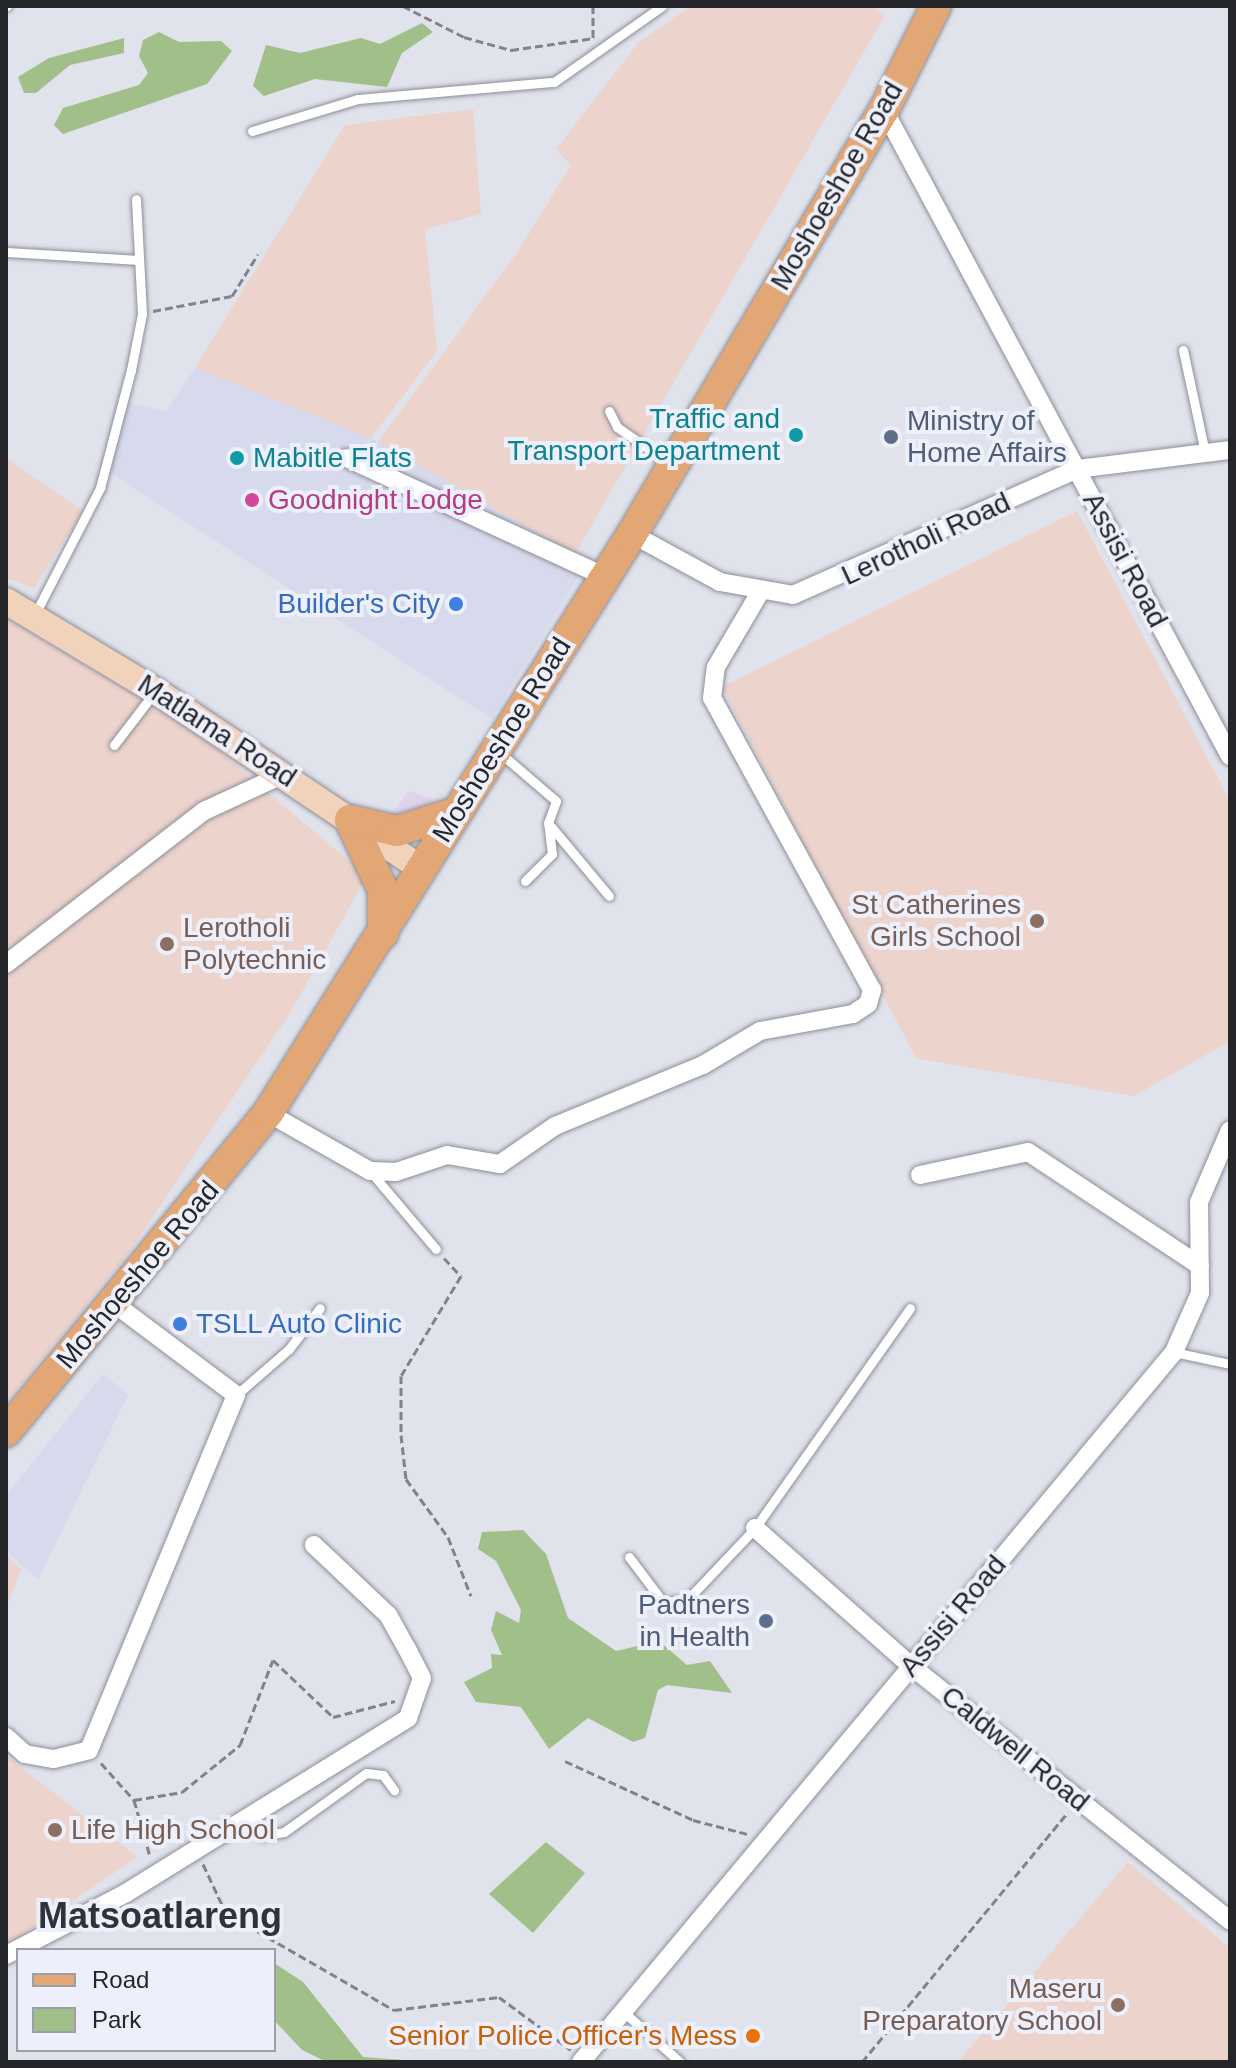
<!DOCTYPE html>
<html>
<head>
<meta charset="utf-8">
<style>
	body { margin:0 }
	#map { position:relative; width:1236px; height:2068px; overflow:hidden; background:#e0e2ec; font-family:Helvetica,sans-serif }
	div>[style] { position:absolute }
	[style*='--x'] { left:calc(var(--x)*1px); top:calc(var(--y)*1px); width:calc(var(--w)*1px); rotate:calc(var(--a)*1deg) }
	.built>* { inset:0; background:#d7daec }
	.industrial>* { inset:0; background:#ddd4ea }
	.education>* { inset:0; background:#ecd3cc }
	.green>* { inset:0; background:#a1bf88 }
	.path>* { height:3px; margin-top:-1.5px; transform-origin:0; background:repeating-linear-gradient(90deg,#82838a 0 8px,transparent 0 12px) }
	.roads { filter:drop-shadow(0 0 2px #8d8f98) drop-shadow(0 0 2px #8d8f98) }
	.lane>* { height:9px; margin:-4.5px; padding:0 4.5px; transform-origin:4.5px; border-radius:4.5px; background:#fff }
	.street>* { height:18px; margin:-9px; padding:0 9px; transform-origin:9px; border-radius:9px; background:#fff }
	.secondary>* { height:26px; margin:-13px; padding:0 13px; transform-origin:13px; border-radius:13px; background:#f1d2ba }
	.primary>* { height:30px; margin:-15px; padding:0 15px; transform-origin:15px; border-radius:15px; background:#e3a675 }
	.dots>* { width:22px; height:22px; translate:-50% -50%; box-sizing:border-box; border:4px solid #edeffa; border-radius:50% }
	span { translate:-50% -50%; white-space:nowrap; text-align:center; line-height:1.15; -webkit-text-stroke:8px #edeffa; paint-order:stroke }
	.street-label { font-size:28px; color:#25262a }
	.culture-label { font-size:28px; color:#0d838f }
	.right { translate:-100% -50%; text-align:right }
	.left { translate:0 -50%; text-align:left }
	.service-label { font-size:28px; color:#4e5e75 }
	.hotel-label { font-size:28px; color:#b23c85 }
	.shop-label { font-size:28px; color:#366cbe }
	.education-label { font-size:28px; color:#785e54 }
	.food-label { font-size:28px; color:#c56008 }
	.district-label { font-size:36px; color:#303239; font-weight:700 }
	.frame { position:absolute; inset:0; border:8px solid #25262a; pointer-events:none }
	.legend { position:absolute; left:16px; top:1948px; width:260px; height:104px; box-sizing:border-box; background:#edeffa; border:2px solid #9d9fa7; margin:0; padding:10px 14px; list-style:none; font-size:24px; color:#25262a }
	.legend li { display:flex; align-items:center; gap:16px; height:40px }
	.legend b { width:40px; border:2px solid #9d9fa7 }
</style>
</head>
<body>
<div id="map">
	<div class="built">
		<i style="clip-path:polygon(195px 368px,371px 438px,589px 559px,492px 719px,101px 467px,116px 400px,166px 411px)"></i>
		<i style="clip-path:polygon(103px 1374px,128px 1395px,38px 1580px,6px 1550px,6px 1496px)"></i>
	</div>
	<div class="industrial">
		<i style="clip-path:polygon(409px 791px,434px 800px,413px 824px,389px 817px)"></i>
	</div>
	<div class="education">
		<i style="clip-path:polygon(691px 6px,872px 6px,885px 15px,575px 554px,378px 442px,519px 250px,571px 165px,556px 149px,639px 42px)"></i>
		<i style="clip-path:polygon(473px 109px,481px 214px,425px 229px,437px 351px,371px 438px,195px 368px,345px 125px)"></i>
		<i style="clip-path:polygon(6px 458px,83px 511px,34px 588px,6px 578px)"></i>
		<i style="clip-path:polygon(1077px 511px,1230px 801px,1230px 1041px,1134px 1096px,916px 1058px,722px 687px)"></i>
		<i style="clip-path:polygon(6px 618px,190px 727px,367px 876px,290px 1013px,130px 1251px,6px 1404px)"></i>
		<i style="clip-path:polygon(6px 1555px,21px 1569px,6px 1609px)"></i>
		<i style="clip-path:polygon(6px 1756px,137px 1857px,6px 1946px)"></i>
		<i style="clip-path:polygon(1128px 1862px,1230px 1948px,1230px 2062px,958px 2062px)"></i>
	</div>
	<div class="green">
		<i style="clip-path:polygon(422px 23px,433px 32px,402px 53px,387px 87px,315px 79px,264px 96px,253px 86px,266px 45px,300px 53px,361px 38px,380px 44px)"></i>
		<i style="clip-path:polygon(159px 32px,179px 42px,221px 41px,232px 51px,207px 84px,63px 134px,54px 125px,63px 108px,139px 85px,148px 73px,139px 56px,143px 40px)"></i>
		<i style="clip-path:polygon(124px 38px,124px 53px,70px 65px,36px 93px,24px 93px,18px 77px,49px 58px)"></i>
		<i style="clip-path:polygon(523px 1530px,546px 1554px,568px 1618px,616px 1651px,659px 1641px,687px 1665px,710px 1661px,732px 1693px,667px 1685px,658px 1690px,645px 1738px,633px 1742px,588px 1718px,549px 1749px,521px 1707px,476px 1702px,464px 1682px,492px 1668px,491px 1654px,502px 1655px,491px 1630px,496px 1611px,519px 1623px,521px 1610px,496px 1561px,478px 1549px,482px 1532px)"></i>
		<i style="clip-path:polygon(546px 1842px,585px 1873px,533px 1933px,489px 1894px)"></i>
		<i style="clip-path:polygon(274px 1963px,303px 1982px,363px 2057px,430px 2062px,327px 2062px,302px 2050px,274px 2020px)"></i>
	</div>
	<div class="path">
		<i style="--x:403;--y:6;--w:68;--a:26.9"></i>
		<i style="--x:464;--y:37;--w:49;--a:15.5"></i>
		<i style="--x:511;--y:50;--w:84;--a:-8.2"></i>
		<i style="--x:593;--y:6;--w:32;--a:90"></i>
		<i style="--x:153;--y:311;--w:80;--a:-10.8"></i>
		<i style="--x:232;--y:296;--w:49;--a:-58.2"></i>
		<i style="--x:444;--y:1258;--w:25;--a:47"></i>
		<i style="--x:461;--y:1276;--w:117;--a:121"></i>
		<i style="--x:401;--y:1376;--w:59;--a:90"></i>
		<i style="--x:401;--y:1435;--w:44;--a:83.5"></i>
		<i style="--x:406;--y:1479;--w:72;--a:54.1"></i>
		<i style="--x:448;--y:1537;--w:63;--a:68.7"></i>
		<i style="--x:565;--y:1761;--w:141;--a:24.7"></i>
		<i style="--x:693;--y:1820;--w:57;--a:14.3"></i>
		<i style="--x:101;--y:1763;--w:50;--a:48.3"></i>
		<i style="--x:134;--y:1800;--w:58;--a:74.1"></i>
		<i style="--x:134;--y:1800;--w:49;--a:-9.5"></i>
		<i style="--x:182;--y:1792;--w:75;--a:-39"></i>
		<i style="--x:240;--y:1745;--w:91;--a:-68.8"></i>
		<i style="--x:273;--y:1660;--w:83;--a:43.5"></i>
		<i style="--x:333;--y:1717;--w:64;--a:-14.5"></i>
		<i style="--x:203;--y:1864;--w:54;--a:64.9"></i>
		<i style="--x:226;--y:1913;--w:194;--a:30"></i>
		<i style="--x:394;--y:2010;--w:106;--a:-7.1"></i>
		<i style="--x:499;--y:1997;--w:89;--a:36.4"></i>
		<i style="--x:862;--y:2062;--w:324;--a:-50.5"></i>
	</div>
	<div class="roads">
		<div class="lane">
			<i style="--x:6;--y:6;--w:1;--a:0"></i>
			<i style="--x:252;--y:131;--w:111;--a:-16.8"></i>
			<i style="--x:358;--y:99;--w:197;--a:-5"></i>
			<i style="--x:554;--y:82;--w:132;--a:-35.1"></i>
			<i style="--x:7;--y:252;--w:132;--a:3.5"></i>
			<i style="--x:1183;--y:350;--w:105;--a:77.9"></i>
			<i style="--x:609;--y:411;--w:18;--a:63"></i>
			<i style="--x:617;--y:427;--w:65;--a:34.9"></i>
			<i style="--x:34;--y:616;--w:144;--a:-62.7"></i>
			<i style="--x:100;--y:488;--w:122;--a:-75.3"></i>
			<i style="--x:131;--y:370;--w:57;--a:-78.9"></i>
			<i style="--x:142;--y:314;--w:115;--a:-93"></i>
			<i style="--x:114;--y:745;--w:64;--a:-52.6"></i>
			<i style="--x:499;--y:752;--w:75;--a:40.7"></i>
			<i style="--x:556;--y:801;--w:23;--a:110"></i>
			<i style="--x:548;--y:823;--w:95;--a:50.1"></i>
			<i style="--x:525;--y:881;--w:38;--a:-45"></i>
			<i style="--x:552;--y:854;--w:31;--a:-97"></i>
			<i style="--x:370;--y:1171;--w:102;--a:49.8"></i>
			<i style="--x:1174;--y:1352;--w:57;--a:12.1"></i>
			<i style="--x:236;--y:1395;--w:70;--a:-41"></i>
			<i style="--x:289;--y:1349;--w:51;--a:-52.9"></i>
			<i style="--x:629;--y:1557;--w:56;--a:52.9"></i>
			<i style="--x:663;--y:1602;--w:24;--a:-5"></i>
			<i style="--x:687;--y:1600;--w:99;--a:-46.6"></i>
			<i style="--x:755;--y:1528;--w:269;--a:-54.8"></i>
			<i style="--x:243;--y:1821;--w:24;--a:38"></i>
			<i style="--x:262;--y:1836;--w:22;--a:-10"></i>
			<i style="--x:284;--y:1832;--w:101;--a:-35.7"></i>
			<i style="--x:366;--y:1773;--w:17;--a:7"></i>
			<i style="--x:383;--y:1775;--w:19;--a:54"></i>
			<i style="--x:626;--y:2014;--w:72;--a:41.6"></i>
		</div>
		<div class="street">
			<i style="--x:884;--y:110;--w:733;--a:61.83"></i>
			<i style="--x:347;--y:458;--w:283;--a:24.7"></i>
			<i style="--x:632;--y:534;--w:100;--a:28.6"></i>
			<i style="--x:720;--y:582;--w:74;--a:10.1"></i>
			<i style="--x:793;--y:595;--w:311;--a:-23.9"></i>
			<i style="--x:1077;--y:469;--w:154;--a:-7.1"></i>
			<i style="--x:6;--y:964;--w:250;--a:-37.7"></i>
			<i style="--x:204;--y:811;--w:88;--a:-24.8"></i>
			<i style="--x:268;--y:1113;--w:117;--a:29.6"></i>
			<i style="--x:370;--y:1171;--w:26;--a:2"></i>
			<i style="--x:396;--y:1172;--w:54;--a:-18.4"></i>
			<i style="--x:447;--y:1155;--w:54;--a:9.6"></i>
			<i style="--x:500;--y:1164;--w:67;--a:-34.6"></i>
			<i style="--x:555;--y:1126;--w:160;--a:-22.4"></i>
			<i style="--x:703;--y:1065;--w:66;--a:-30.8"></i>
			<i style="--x:760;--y:1031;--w:95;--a:-10.4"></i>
			<i style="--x:853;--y:1014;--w:18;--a:-34"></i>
			<i style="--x:868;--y:1004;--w:15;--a:-74"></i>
			<i style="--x:872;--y:990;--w:333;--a:-118.7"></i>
			<i style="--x:712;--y:698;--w:31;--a:-83"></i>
			<i style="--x:716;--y:667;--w:85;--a:-59.5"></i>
			<i style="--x:920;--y:1175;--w:110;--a:-12"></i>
			<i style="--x:1028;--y:1152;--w:206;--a:33.5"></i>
			<i style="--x:755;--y:1528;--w:208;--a:41.5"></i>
			<i style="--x:911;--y:1666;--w:408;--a:38.6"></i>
			<i style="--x:6;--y:1737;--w:25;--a:42"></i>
			<i style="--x:25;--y:1754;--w:29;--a:10"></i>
			<i style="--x:54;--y:1759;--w:36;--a:-14"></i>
			<i style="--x:89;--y:1750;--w:384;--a:-67.5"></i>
			<i style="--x:236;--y:1395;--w:150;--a:-143.1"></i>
			<i style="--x:6;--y:1955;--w:135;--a:-27.3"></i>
			<i style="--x:126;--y:1893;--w:332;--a:-31.8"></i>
			<i style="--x:408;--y:1718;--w:42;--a:-70.7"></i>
			<i style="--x:422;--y:1678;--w:33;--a:-117"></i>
			<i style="--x:407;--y:1649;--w:39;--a:-119"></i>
			<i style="--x:388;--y:1615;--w:102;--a:-136.6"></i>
			<i style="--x:581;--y:2062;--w:925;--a:-50.13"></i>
			<i style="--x:1174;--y:1352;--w:64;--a:-66.2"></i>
			<i style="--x:1200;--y:1293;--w:91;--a:-90.6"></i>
			<i style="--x:1199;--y:1202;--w:78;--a:-66.7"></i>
		</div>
		<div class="secondary">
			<i style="--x:6;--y:601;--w:175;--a:31"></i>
			<i style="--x:156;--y:691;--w:321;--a:33.8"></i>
		</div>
		<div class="primary">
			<i style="--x:350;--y:820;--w:77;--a:64.8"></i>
			<i style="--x:383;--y:890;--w:44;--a:90"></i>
			<i style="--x:350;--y:820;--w:48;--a:13.2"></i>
			<i style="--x:397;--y:831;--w:63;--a:-17.6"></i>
			<i style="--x:6;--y:1432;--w:413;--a:-50.6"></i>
			<i style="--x:268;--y:1113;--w:684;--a:-57.84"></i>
			<i style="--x:632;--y:534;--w:493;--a:-59.3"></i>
			<i style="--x:884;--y:110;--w:116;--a:-63.4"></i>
		</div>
	</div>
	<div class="dots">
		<i style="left:796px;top:435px;background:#0f9aa8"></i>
		<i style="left:891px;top:437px;background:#5c6f8a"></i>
		<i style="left:237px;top:458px;background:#0f9aa8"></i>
		<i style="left:252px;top:500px;background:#d1479c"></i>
		<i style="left:456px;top:604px;background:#3f7fe0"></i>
		<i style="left:1037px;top:921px;background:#8d6e63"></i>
		<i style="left:167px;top:944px;background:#8d6e63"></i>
		<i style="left:180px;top:1324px;background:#3f7fe0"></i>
		<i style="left:766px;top:1621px;background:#5c6f8a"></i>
		<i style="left:55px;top:1830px;background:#8d6e63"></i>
		<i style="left:1118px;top:2005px;background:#8d6e63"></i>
		<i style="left:753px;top:2036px;background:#e8710a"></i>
	</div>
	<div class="street-label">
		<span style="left:837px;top:186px;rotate:-60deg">Moshoeshoe Road</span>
		<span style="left:926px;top:539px;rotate:-25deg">Lerotholi Road</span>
		<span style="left:1125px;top:560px;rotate:62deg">Assisi Road</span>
		<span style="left:217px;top:731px;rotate:33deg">Matlama Road</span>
		<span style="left:502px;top:740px;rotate:-58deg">Moshoeshoe Road</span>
		<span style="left:138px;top:1275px;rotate:-50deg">Moshoeshoe Road</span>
		<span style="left:953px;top:1616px;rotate:-50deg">Assisi Road</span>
		<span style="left:1015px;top:1749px;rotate:39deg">Caldwell Road</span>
	</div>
	<div class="culture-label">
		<span class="right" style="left:780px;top:435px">Traffic and<br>Transport Department</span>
		<span class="left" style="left:253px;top:458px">Mabitle Flats</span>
	</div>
	<div class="service-label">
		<span class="left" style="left:907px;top:437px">Ministry of<br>Home Affairs</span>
		<span class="right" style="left:750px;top:1621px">Padtners<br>in Health</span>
	</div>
	<div class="hotel-label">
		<span class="left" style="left:268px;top:500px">Goodnight Lodge</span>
	</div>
	<div class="shop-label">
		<span class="right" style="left:440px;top:604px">Builder's City</span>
		<span class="left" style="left:196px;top:1324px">TSLL Auto Clinic</span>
	</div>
	<div class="education-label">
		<span class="right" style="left:1021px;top:921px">St Catherines<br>Girls School</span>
		<span class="left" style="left:183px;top:944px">Lerotholi<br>Polytechnic</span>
		<span class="left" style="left:71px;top:1830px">Life High School</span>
		<span class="right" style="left:1102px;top:2005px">Maseru<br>Preparatory School</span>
	</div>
	<div class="food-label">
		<span class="right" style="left:737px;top:2036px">Senior Police Officer's Mess</span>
	</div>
	<div class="district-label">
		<span style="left:160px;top:1916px">Matsoatlareng</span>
	</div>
	<div class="frame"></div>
	<ul class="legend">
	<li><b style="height:10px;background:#e3a675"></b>Road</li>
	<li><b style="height:22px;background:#a1bf88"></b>Park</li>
	</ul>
</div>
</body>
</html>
